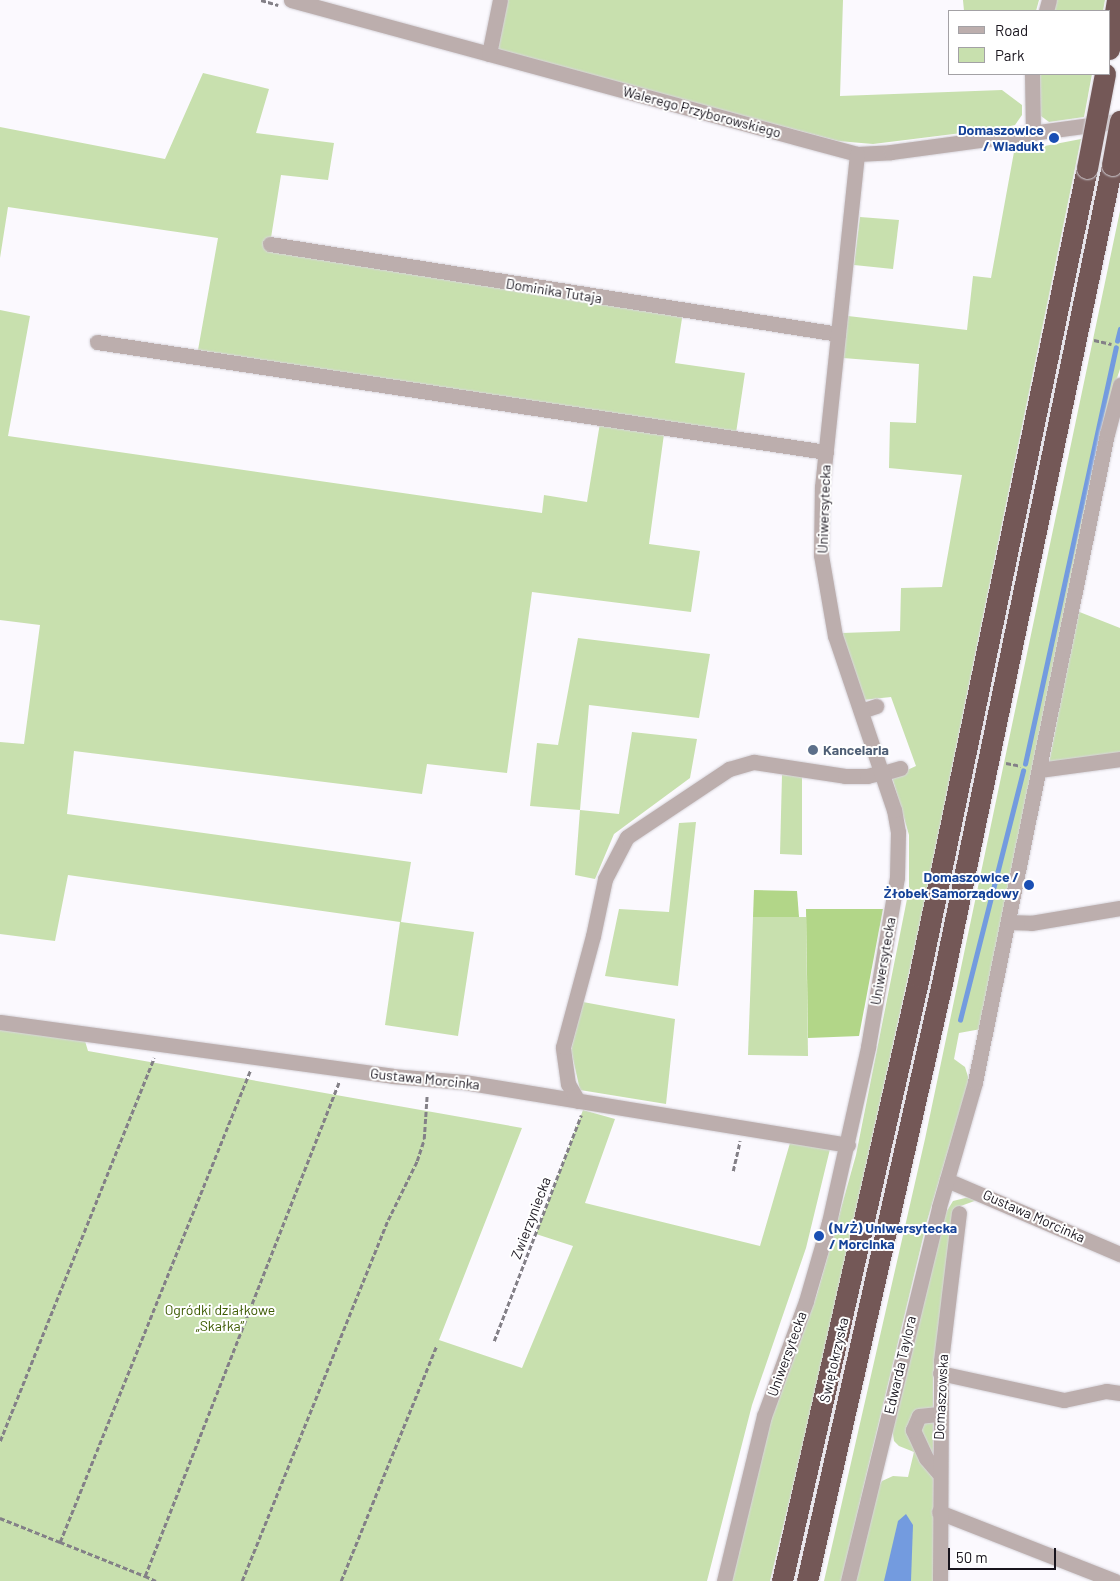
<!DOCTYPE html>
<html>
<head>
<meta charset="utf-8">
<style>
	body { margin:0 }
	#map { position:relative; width:1120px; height:1581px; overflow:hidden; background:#fbf9fe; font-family:Barlow,sans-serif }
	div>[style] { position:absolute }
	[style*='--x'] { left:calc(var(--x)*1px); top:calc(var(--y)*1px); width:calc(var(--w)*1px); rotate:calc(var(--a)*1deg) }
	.green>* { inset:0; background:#c8e0ae }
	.forest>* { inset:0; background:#b2d688 }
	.water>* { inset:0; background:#739bdf }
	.stream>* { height:4.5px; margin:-2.25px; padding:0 2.25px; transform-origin:2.25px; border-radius:2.25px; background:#739bdf }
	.path>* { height:2.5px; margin-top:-1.25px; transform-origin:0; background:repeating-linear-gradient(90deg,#838087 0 5px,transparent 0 7.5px) }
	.roads { filter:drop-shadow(0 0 1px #d7d4da) drop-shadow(0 0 1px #d7d4da) }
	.minor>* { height:15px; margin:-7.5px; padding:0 7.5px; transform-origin:7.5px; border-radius:7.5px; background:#bcaead }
	.highway>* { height:21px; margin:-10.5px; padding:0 10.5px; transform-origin:10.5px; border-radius:10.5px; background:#745857 }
	.bridges { filter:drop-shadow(0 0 1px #d7d4da) drop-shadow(0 0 1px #d7d4da) }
	.highway-bridge>* { height:21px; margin:-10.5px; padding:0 10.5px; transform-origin:10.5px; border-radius:10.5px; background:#745857 }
	.dots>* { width:14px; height:14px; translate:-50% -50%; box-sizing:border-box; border:2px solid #fff; border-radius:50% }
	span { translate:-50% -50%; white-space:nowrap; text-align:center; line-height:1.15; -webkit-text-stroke:4px #fff; paint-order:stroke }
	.street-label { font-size:14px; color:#18141d }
	.transit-label { font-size:14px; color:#164399; font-weight:700 }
	.right { translate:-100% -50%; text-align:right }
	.left { translate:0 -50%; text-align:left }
	.service-label { font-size:14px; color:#4e5e75; font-weight:700 }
	.park-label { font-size:14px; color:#3c5a00 }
	.legend { position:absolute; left:948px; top:10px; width:162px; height:65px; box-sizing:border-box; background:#fff; border:1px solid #a3a1a5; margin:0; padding:6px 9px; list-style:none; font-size:15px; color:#18141d }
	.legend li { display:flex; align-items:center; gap:10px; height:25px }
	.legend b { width:25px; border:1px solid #a3a1a5 }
	.scale { position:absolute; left:948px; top:1548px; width:108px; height:22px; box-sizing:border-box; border:2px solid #18141d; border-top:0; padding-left:6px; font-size:15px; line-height:18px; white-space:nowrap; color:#18141d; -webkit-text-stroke:4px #fff; paint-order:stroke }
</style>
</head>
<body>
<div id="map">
	<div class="green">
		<i style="clip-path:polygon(508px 0,843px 0,840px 96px,1002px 90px,1022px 105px,1022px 115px,1015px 125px,1002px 128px,873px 144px,838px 141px,498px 50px)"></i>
		<i style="clip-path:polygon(963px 0,1039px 0,1036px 11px,964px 11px)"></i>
		<i style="clip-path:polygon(1057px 0,1105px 0,1103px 11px,1054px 11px)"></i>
		<i style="clip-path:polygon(203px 73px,269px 89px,256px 133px,334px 143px,328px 180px,281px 175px,270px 244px,683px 312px,675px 363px,745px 373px,736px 433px,198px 350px,218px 238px,8px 207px,0 258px,0 127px,165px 159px)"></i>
		<i style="clip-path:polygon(1040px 74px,1092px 74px,1084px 117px,1049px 122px,1041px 116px)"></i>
		<i style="clip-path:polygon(1081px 139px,920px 923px,814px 1399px,770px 1581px,731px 1581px,771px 1419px,817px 1294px,856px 1155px,909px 889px,909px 835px,892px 777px,916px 766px,891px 697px,863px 700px,842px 633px,900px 631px,901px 588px,942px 587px,962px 475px,889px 468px,890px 422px,916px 423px,919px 364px,843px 358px,848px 316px,967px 330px,973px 276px,991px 278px,1014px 152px)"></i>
		<i style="clip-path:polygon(1120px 211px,1120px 369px,1114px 387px,981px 1029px,959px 1033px,954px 1059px,965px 1067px,969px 1080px,927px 1221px,841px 1581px,824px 1581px,925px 1139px)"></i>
		<i style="clip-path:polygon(860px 217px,899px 220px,893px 269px,854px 265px)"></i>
		<i style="clip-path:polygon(0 310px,30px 316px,8px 436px,542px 513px,544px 495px,587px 502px,600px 423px,664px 434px,649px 544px,700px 551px,691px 612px,532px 592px,507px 773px,427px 764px,422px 794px,74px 751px,67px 814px,411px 862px,401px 922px,474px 932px,458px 1036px,385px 1025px,400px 922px,68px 875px,55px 941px,0 934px,0 742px,24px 744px,40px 625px,0 620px)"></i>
		<i style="clip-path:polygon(1077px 611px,1120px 628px,1120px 759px,1048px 769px)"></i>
		<i style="clip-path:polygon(578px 638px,710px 654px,699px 718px,589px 705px,580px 810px,619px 814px,632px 732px,697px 739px,690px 778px,614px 834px,595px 879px,575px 875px,580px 810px,530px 806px,537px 743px,558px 745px)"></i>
		<i style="clip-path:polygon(782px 775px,802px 776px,802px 855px,780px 854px)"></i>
		<i style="clip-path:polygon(696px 822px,678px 986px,605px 976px,619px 909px,669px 912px,679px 823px)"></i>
		<i style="clip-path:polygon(753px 917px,806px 917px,808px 1056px,748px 1055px)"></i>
		<i style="clip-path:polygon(583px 1002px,675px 1019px,666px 1104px,580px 1090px,571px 1050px)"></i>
		<i style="clip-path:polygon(0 1027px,85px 1041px,88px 1051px,522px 1128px,439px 1340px,522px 1368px,573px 1246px,536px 1234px,583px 1110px,615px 1119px,585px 1203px,760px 1246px,790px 1143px,830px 1149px,806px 1248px,752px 1405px,707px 1581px,0 1581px)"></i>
		<i style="clip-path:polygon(973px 1196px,980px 1199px,958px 1207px,938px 1327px,933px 1381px,933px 1581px,856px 1581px,877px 1490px,882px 1481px,893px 1476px,908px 1477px,914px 1452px,899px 1446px,894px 1441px,892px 1428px,945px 1214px,953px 1201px)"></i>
	</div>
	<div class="forest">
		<i style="clip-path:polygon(754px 890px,797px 891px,799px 917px,753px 917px)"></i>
		<i style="clip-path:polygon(806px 909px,883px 909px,859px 1036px,808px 1038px)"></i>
	</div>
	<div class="water">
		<i style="clip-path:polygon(906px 1514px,913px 1525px,911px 1581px,884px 1581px,898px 1521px)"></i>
	</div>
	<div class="stream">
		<i style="--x:1117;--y:341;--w:12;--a:-76"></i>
		<i style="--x:1025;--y:764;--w:426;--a:-77.7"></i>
		<i style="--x:960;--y:1020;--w:257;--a:-75.8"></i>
	</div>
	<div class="path">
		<i style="--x:261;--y:0;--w:18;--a:16"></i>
		<i style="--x:1094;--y:340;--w:18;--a:13"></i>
		<i style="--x:1006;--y:763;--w:15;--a:11"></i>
		<i style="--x:733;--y:1171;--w:31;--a:-77"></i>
		<i style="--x:494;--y:1341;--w:242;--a:-68.9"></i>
		<i style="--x:0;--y:1441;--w:413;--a:-68.1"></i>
		<i style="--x:0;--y:1518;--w:65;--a:21.8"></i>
		<i style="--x:60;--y:1542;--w:508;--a:-68.03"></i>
		<i style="--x:60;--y:1542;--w:92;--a:21.8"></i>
		<i style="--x:145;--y:1576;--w:531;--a:-68.56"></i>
		<i style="--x:145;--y:1576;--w:12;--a:24"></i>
		<i style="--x:242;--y:1581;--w:389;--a:-68"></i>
		<i style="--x:388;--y:1220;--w:66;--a:-63.8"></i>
		<i style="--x:417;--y:1161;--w:23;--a:-72"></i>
		<i style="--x:424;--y:1139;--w:45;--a:-86.2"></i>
		<i style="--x:341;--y:1581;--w:253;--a:-67.9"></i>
	</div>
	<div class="roads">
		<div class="minor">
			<i style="--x:291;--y:0;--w:587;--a:15.22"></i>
			<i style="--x:857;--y:154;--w:34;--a:-3"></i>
			<i style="--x:891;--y:152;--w:231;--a:-7.7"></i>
			<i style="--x:1046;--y:11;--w:11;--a:-75"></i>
			<i style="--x:489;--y:54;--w:55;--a:-78.5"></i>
			<i style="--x:1032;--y:74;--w:59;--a:89"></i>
			<i style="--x:270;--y:244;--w:575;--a:9"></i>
			<i style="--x:97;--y:342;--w:737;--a:8.58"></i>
			<i style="--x:861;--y:711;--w:16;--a:-18"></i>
			<i style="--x:1039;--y:770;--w:82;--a:-7.7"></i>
			<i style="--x:883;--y:773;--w:18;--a:-16"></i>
			<i style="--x:1008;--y:922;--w:23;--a:2"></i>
			<i style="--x:1031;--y:923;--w:90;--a:-9.6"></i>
			<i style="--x:0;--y:1022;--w:396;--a:7.8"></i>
			<i style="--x:392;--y:1076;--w:72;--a:4.8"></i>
			<i style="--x:464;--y:1082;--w:389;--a:9.3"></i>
			<i style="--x:578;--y:1101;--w:20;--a:-120"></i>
			<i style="--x:568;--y:1084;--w:37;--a:-98"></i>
			<i style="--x:563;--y:1047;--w:115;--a:-74.9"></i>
			<i style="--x:593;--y:936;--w:58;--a:-78.1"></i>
			<i style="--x:605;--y:879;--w:47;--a:-62.4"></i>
			<i style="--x:627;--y:837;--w:123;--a:-33.7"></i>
			<i style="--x:729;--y:769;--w:26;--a:-16"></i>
			<i style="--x:754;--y:762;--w:92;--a:8.7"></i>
			<i style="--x:845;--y:776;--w:22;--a:0"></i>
			<i style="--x:867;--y:776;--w:16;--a:-14"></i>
			<i style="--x:947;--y:1180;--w:188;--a:23.2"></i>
			<i style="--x:940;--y:1373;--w:127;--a:12.3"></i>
			<i style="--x:1064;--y:1400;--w:43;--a:-12.1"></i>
			<i style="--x:1106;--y:1391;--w:14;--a:8"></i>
			<i style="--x:938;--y:1472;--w:18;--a:-131"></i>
			<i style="--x:926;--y:1458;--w:31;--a:-115"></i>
			<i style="--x:913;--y:1430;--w:15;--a:-67"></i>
			<i style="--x:919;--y:1416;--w:20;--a:-6"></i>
			<i style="--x:939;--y:1512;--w:189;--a:21.4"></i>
			<i style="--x:724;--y:1581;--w:170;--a:-76.4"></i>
			<i style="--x:764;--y:1416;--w:122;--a:-69.9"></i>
			<i style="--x:806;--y:1301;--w:82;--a:-73.8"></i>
			<i style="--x:829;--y:1222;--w:179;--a:-77.4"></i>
			<i style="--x:868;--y:1047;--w:172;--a:-80.3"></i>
			<i style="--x:897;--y:877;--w:45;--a:-88.7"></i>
			<i style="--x:898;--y:832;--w:22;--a:-100"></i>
			<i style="--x:894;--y:810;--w:184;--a:-108.7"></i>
			<i style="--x:835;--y:636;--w:82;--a:-99.8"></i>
			<i style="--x:821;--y:555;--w:68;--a:-89.2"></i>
			<i style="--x:822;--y:487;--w:335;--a:-84"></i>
			<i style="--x:848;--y:1581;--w:385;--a:-76.3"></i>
			<i style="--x:939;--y:1207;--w:130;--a:-73.9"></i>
			<i style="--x:975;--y:1082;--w:661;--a:-78.49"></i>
			<i style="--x:1107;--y:434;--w:51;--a:-75.1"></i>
			<i style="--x:940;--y:1581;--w:220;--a:-89.7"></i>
			<i style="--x:941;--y:1361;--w:149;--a:-83.1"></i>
		</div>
		<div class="highway">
			<i style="--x:1109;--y:49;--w:50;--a:-80.7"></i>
			<i style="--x:782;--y:1581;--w:619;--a:-77.22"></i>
			<i style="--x:919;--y:977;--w:826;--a:-78.27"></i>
			<i style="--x:807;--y:1581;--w:613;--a:-77.28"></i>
			<i style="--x:942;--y:983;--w:835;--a:-78.26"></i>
		</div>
	</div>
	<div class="bridges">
		<div class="highway-bridge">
			<i style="--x:1112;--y:165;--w:45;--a:-79.7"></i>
			<i style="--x:1087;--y:168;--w:96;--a:-79.2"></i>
		</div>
	</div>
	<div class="dots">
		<i style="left:1054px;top:138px;background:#1a4fb4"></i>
		<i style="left:813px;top:750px;background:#5c6f8a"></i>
		<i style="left:1029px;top:885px;background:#1a4fb4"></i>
		<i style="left:819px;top:1236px;background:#1a4fb4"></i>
	</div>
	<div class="street-label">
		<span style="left:702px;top:112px;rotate:15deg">Walerego Przyborowskiego</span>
		<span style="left:554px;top:291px;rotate:9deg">Dominika Tutaja</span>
		<span style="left:824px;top:509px;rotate:-88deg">Uniwersytecka</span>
		<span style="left:883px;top:961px;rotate:-80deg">Uniwersytecka</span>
		<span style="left:425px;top:1079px;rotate:6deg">Gustawa Morcinka</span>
		<span style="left:1034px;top:1216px;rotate:24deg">Gustawa Morcinka</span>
		<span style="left:531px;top:1218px;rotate:-69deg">Zwierzyniecka</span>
		<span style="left:787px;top:1354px;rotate:-70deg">Uniwersytecka</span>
		<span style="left:834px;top:1360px;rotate:-77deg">Świętokrzyska</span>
		<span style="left:900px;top:1365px;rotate:-77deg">Edwarda Taylora</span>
		<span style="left:941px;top:1397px;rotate:-87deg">Domaszowska</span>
	</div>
	<div class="transit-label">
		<span class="right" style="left:1044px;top:138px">Domaszowice<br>/ Wiadukt</span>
		<span class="right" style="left:1019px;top:885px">Domaszowice /<br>Żłobek Samorządowy</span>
		<span class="left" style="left:829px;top:1236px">(N/Ż) Uniwersytecka<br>/ Morcinka</span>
	</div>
	<div class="service-label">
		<span class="left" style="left:823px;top:750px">Kancelaria</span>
	</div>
	<div class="park-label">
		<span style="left:220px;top:1318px">Ogródki działkowe<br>„Skałka”</span>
	</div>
	<ul class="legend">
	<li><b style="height:6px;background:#bcaead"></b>Road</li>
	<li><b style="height:14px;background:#c8e0ae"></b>Park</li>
	</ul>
	<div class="scale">50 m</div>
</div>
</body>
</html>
